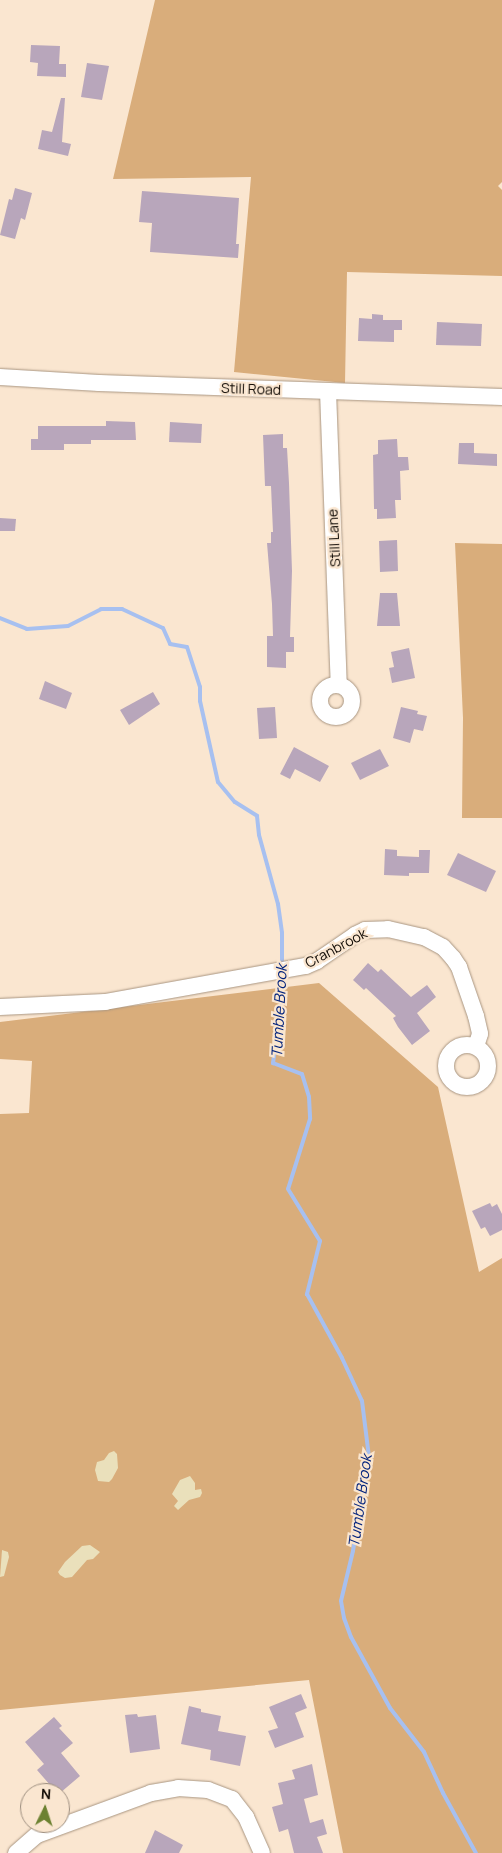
<!DOCTYPE html>
<html>
<head>
<meta charset="utf-8">
<style>
	body { margin:0 }
	#map { position:relative; width:502px; height:1853px; overflow:hidden; background:#fae6d0; font-family:Manrope,sans-serif }
	div>[style] { position:absolute }
	[style*='--x'] { left:calc(var(--x)*1px); top:calc(var(--y)*1px); width:calc(var(--w)*1px); rotate:calc(var(--a)*1deg) }
	.green>* { inset:0; background:#d9ad7b }
	.sand>* { inset:0; background:#eae0bb }
	.stream>* { height:4px; margin:-2px; padding:0 2px; transform-origin:2px; border-radius:2px; background:#a7c0f0 }
	.building>* { inset:0; background:#b8a6bb }
	.roads { filter:drop-shadow(0 0 1px #a99682) drop-shadow(0 0 1px #a99682) }
	.minor>* { height:16px; margin:-8px; padding:0 8px; transform-origin:8px; border-radius:8px; background:#fff }
	.minor>.ring { margin:-8px; padding:0; box-sizing:content-box; background:none; border:16px solid #fff; border-radius:50% }
	span { translate:-50% -50%; white-space:nowrap; text-align:center; line-height:1.15; -webkit-text-stroke:4.5px #fae6d0; paint-order:stroke }
	.street-label { font-size:14px; color:#110b05 }
	.water-label { font-size:15px; color:#04247d; font-style:italic }
	.north { position:absolute; left:20px; top:1783px; width:50px; height:50px; box-sizing:border-box; background:#fae6d0; border:1px solid #9d8e7f; border-radius:50%; rotate:4deg; font-size:14px; font-weight:700; line-height:20px; text-align:center; color:#110b05 }
	.north::after { content:''; display:block; margin:auto; width:18px; height:22px; background:#6c8131; clip-path:polygon(50% 0,100% 100%,50% 72%,0 100%) }
</style>
</head>
<body>
<div id="map">
	<div class="green">
		<i style="clip-path:polygon(155px 0,502px 0,502px 182px,498px 186px,502px 190px,502px 276px,347px 272px,345px 383px,234px 372px,251px 177px,113px 179px)"></i>
		<i style="clip-path:polygon(455px 543px,502px 544px,502px 818px,462px 818px,463px 718px)"></i>
		<i style="clip-path:polygon(319px 983px,438px 1087px,479px 1272px,502px 1258px,502px 1853px,343px 1853px,309px 1680px,0 1710px,0 1114px,29px 1113px,32px 1061px,0 1059px,0 1022px)"></i>
	</div>
	<div class="sand">
		<i style="clip-path:polygon(114px 1451px,117px 1454px,118px 1468px,112px 1479px,109px 1482px,98px 1481px,95px 1470px,97px 1462px,104px 1460px,109px 1453px)"></i>
		<i style="clip-path:polygon(190px 1476px,195px 1483px,195px 1490px,201px 1489px,202px 1493px,200px 1497px,189px 1500px,178px 1510px,174px 1506px,178px 1501px,172px 1494px,180px 1480px)"></i>
		<i style="clip-path:polygon(90px 1545px,100px 1552px,93px 1559px,87px 1560px,72px 1577px,65px 1578px,60px 1575px,58px 1572px,65px 1562px,82px 1546px)"></i>
		<i style="clip-path:polygon(2px 1550px,8px 1552px,9px 1557px,4px 1576px,0 1577px)"></i>
	</div>
	<div class="stream">
		<i style="--x:0;--y:618;--w:29;--a:22"></i>
		<i style="--x:27;--y:629;--w:41;--a:-4.2"></i>
		<i style="--x:68;--y:626;--w:37;--a:-27"></i>
		<i style="--x:101;--y:609;--w:21;--a:0"></i>
		<i style="--x:122;--y:609;--w:45;--a:24.9"></i>
		<i style="--x:163;--y:628;--w:17;--a:66"></i>
		<i style="--x:170;--y:644;--w:17;--a:10"></i>
		<i style="--x:187;--y:647;--w:42;--a:72"></i>
		<i style="--x:200;--y:687;--w:14;--a:90"></i>
		<i style="--x:200;--y:701;--w:83;--a:77.5"></i>
		<i style="--x:218;--y:782;--w:26;--a:50"></i>
		<i style="--x:235;--y:802;--w:26;--a:32"></i>
		<i style="--x:257;--y:816;--w:19;--a:84"></i>
		<i style="--x:259;--y:835;--w:72;--a:74.6"></i>
		<i style="--x:278;--y:904;--w:29;--a:82"></i>
		<i style="--x:282;--y:933;--w:34;--a:90"></i>
		<i style="--x:282;--y:974;--w:25;--a:90"></i>
		<i style="--x:282;--y:999;--w:65;--a:98"></i>
		<i style="--x:273;--y:1063;--w:31;--a:21"></i>
		<i style="--x:302;--y:1074;--w:24;--a:73"></i>
		<i style="--x:309;--y:1097;--w:22;--a:87"></i>
		<i style="--x:310;--y:1119;--w:73;--a:107.4"></i>
		<i style="--x:288;--y:1189;--w:61;--a:58.4"></i>
		<i style="--x:320;--y:1241;--w:55;--a:103.8"></i>
		<i style="--x:307;--y:1294;--w:73;--a:61.3"></i>
		<i style="--x:342;--y:1358;--w:47;--a:65.1"></i>
		<i style="--x:362;--y:1401;--w:56;--a:82.9"></i>
		<i style="--x:369;--y:1457;--w:95;--a:99.7"></i>
		<i style="--x:353;--y:1551;--w:51;--a:103.5"></i>
		<i style="--x:341;--y:1601;--w:17;--a:80"></i>
		<i style="--x:344;--y:1618;--w:20;--a:70"></i>
		<i style="--x:351;--y:1637;--w:81;--a:61.2"></i>
		<i style="--x:390;--y:1708;--w:56;--a:52.3"></i>
		<i style="--x:424;--y:1752;--w:45;--a:65.1"></i>
		<i style="--x:443;--y:1793;--w:68;--a:61.2"></i>
	</div>
	<div class="building">
		<i style="clip-path:polygon(31px 45px,60px 46px,59px 64px,66px 64px,66px 77px,37px 76px,38px 63px,30px 62px)"></i>
		<i style="clip-path:polygon(87px 63px,109px 66px,102px 100px,81px 97px)"></i>
		<i style="clip-path:polygon(61px 98px,65px 98px,62px 142px,71px 144px,68px 156px,38px 149px,42px 130px,52px 132px)"></i>
		<i style="clip-path:polygon(15px 188px,32px 193px,25px 220px,21px 218px,15px 239px,0 235px,9px 199px,12px 200px)"></i>
		<i style="clip-path:polygon(142px 191px,239px 198px,236px 244px,239px 244px,238px 258px,150px 252px,152px 223px,139px 222px)"></i>
		<i style="clip-path:polygon(372px 314px,383px 315px,383px 320px,402px 320px,402px 330px,394px 330px,394px 342px,358px 341px,359px 318px,372px 319px)"></i>
		<i style="clip-path:polygon(437px 322px,482px 324px,481px 346px,436px 345px)"></i>
		<i style="clip-path:polygon(106px 421px,135px 422px,136px 440px,91px 440px,91px 444px,64px 444px,64px 450px,31px 450px,31px 439px,38px 439px,38px 426px,106px 426px)"></i>
		<i style="clip-path:polygon(170px 422px,202px 424px,201px 443px,169px 442px)"></i>
		<i style="clip-path:polygon(283px 434px,283px 448px,287px 448px,289px 483px,292px 571px,290px 637px,294px 637px,294px 652px,286px 652px,286px 668px,267px 667px,267px 636px,273px 636px,272px 604px,267px 543px,271px 543px,271px 532px,273px 532px,271px 486px,265px 486px,263px 435px)"></i>
		<i style="clip-path:polygon(397px 439px,398px 457px,408px 457px,409px 470px,400px 471px,401px 500px,395px 500px,396px 518px,377px 519px,377px 509px,374px 509px,373px 455px,378px 454px,378px 440px)"></i>
		<i style="clip-path:polygon(459px 443px,474px 443px,474px 453px,497px 454px,497px 466px,458px 464px)"></i>
		<i style="clip-path:polygon(0 518px,16px 519px,15px 531px,0 531px)"></i>
		<i style="clip-path:polygon(397px 540px,398px 571px,380px 572px,379px 541px)"></i>
		<i style="clip-path:polygon(380px 593px,397px 593px,400px 626px,377px 626px)"></i>
		<i style="clip-path:polygon(409px 648px,415px 678px,392px 683px,389px 668px,394px 667px,391px 652px)"></i>
		<i style="clip-path:polygon(45px 681px,72px 693px,66px 709px,39px 699px)"></i>
		<i style="clip-path:polygon(153px 692px,160px 704px,129px 725px,120px 710px)"></i>
		<i style="clip-path:polygon(275px 707px,277px 738px,259px 739px,257px 708px)"></i>
		<i style="clip-path:polygon(401px 707px,418px 711px,417px 714px,427px 716px,423px 731px,414px 729px,410px 743px,393px 738px)"></i>
		<i style="clip-path:polygon(294px 747px,329px 766px,320px 782px,295px 769px,290px 779px,280px 774px)"></i>
		<i style="clip-path:polygon(380px 749px,389px 766px,360px 780px,351px 763px)"></i>
		<i style="clip-path:polygon(385px 849px,397px 850px,397px 856px,419px 857px,419px 850px,430px 850px,429px 873px,409px 873px,409px 876px,384px 875px)"></i>
		<i style="clip-path:polygon(458px 853px,496px 871px,486px 892px,447px 875px)"></i>
		<i style="clip-path:polygon(368px 963px,378px 972px,381px 969px,411px 997px,427px 985px,436px 997px,417px 1013px,430px 1031px,412px 1045px,398px 1027px,393px 1018px,396px 1016px,366px 988px,364px 990px,353px 980px)"></i>
		<i style="clip-path:polygon(490px 1203px,492px 1207px,497px 1204px,502px 1214px,502px 1230px,490px 1236px,485px 1227px,481px 1229px,472px 1211px)"></i>
		<i style="clip-path:polygon(301px 1694px,307px 1708px,295px 1713px,304px 1737px,275px 1748px,268px 1731px,278px 1728px,269px 1707px)"></i>
		<i style="clip-path:polygon(189px 1706px,201px 1709px,201px 1712px,221px 1716px,218px 1731px,246px 1736px,240px 1766px,210px 1760px,211px 1750px,181px 1744px)"></i>
		<i style="clip-path:polygon(137px 1714px,138px 1717px,156px 1715px,160px 1749px,130px 1753px,125px 1715px)"></i>
		<i style="clip-path:polygon(54px 1717px,62px 1726px,59px 1728px,73px 1743px,61px 1753px,80px 1776px,60px 1793px,57px 1793px,37px 1770px,44px 1764px,25px 1742px)"></i>
		<i style="clip-path:polygon(312px 1764px,318px 1795px,304px 1799px,310px 1823px,323px 1819px,327px 1834px,317px 1837px,323px 1853px,294px 1853px,288px 1829px,279px 1832px,272px 1807px,283px 1804px,278px 1783px,295px 1779px,292px 1770px)"></i>
		<i style="clip-path:polygon(155px 1830px,183px 1845px,179px 1853px,145px 1853px)"></i>
	</div>
	<div class="roads">
		<div class="minor">
			<i style="--x:0;--y:377;--w:99;--a:3.5"></i>
			<i style="--x:99;--y:383;--w:403;--a:2"></i>
			<i style="--x:328;--y:391;--w:294;--a:87.9"></i>
			<i class="ring" style="left:320px;top:685px;width:16px;height:16px"></i>
			<i style="--x:0;--y:1007;--w:105;--a:-2.7"></i>
			<i style="--x:105;--y:1002;--w:204;--a:-10.2"></i>
			<i style="--x:306;--y:966;--w:12;--a:-24"></i>
			<i style="--x:317;--y:961;--w:46;--a:-34.4"></i>
			<i style="--x:355;--y:935;--w:11;--a:-27"></i>
			<i style="--x:365;--y:930;--w:23;--a:-2"></i>
			<i style="--x:388;--y:929;--w:37;--a:13"></i>
			<i style="--x:424;--y:937;--w:21;--a:28"></i>
			<i style="--x:443;--y:947;--w:15;--a:48"></i>
			<i style="--x:453;--y:958;--w:11;--a:56"></i>
			<i style="--x:459;--y:967;--w:52;--a:70.9"></i>
			<i style="--x:476;--y:1016;--w:18;--a:77"></i>
			<i style="--x:480;--y:1034;--w:13;--a:108"></i>
			<i class="ring" style="left:446px;top:1045px;width:26px;height:26px"></i>
			<i style="--x:16;--y:1853;--w:28;--a:-41"></i>
			<i style="--x:37;--y:1835;--w:121;--a:-20.2"></i>
			<i style="--x:151;--y:1793;--w:27;--a:-10"></i>
			<i style="--x:178;--y:1788;--w:30;--a:4"></i>
			<i style="--x:208;--y:1790;--w:26;--a:21"></i>
			<i style="--x:232;--y:1799;--w:23;--a:52"></i>
			<i style="--x:246;--y:1817;--w:39;--a:66"></i>
		</div>
	</div>
	<div class="street-label">
		<span style="left:251px;top:389px;rotate:2deg">Still Road</span>
		<span style="left:334px;top:538px;rotate:-93deg">Still Lane</span>
		<span style="left:336px;top:948px;rotate:-28deg">Cranbrook</span>
	</div>
	<div class="water-label">
		<span style="left:279px;top:1011px;rotate:-87deg">Tumble Brook</span>
		<span style="left:360px;top:1501px;rotate:-82deg">Tumble Brook</span>
	</div>
	<div class="north">N</div>
</div>
</body>
</html>
